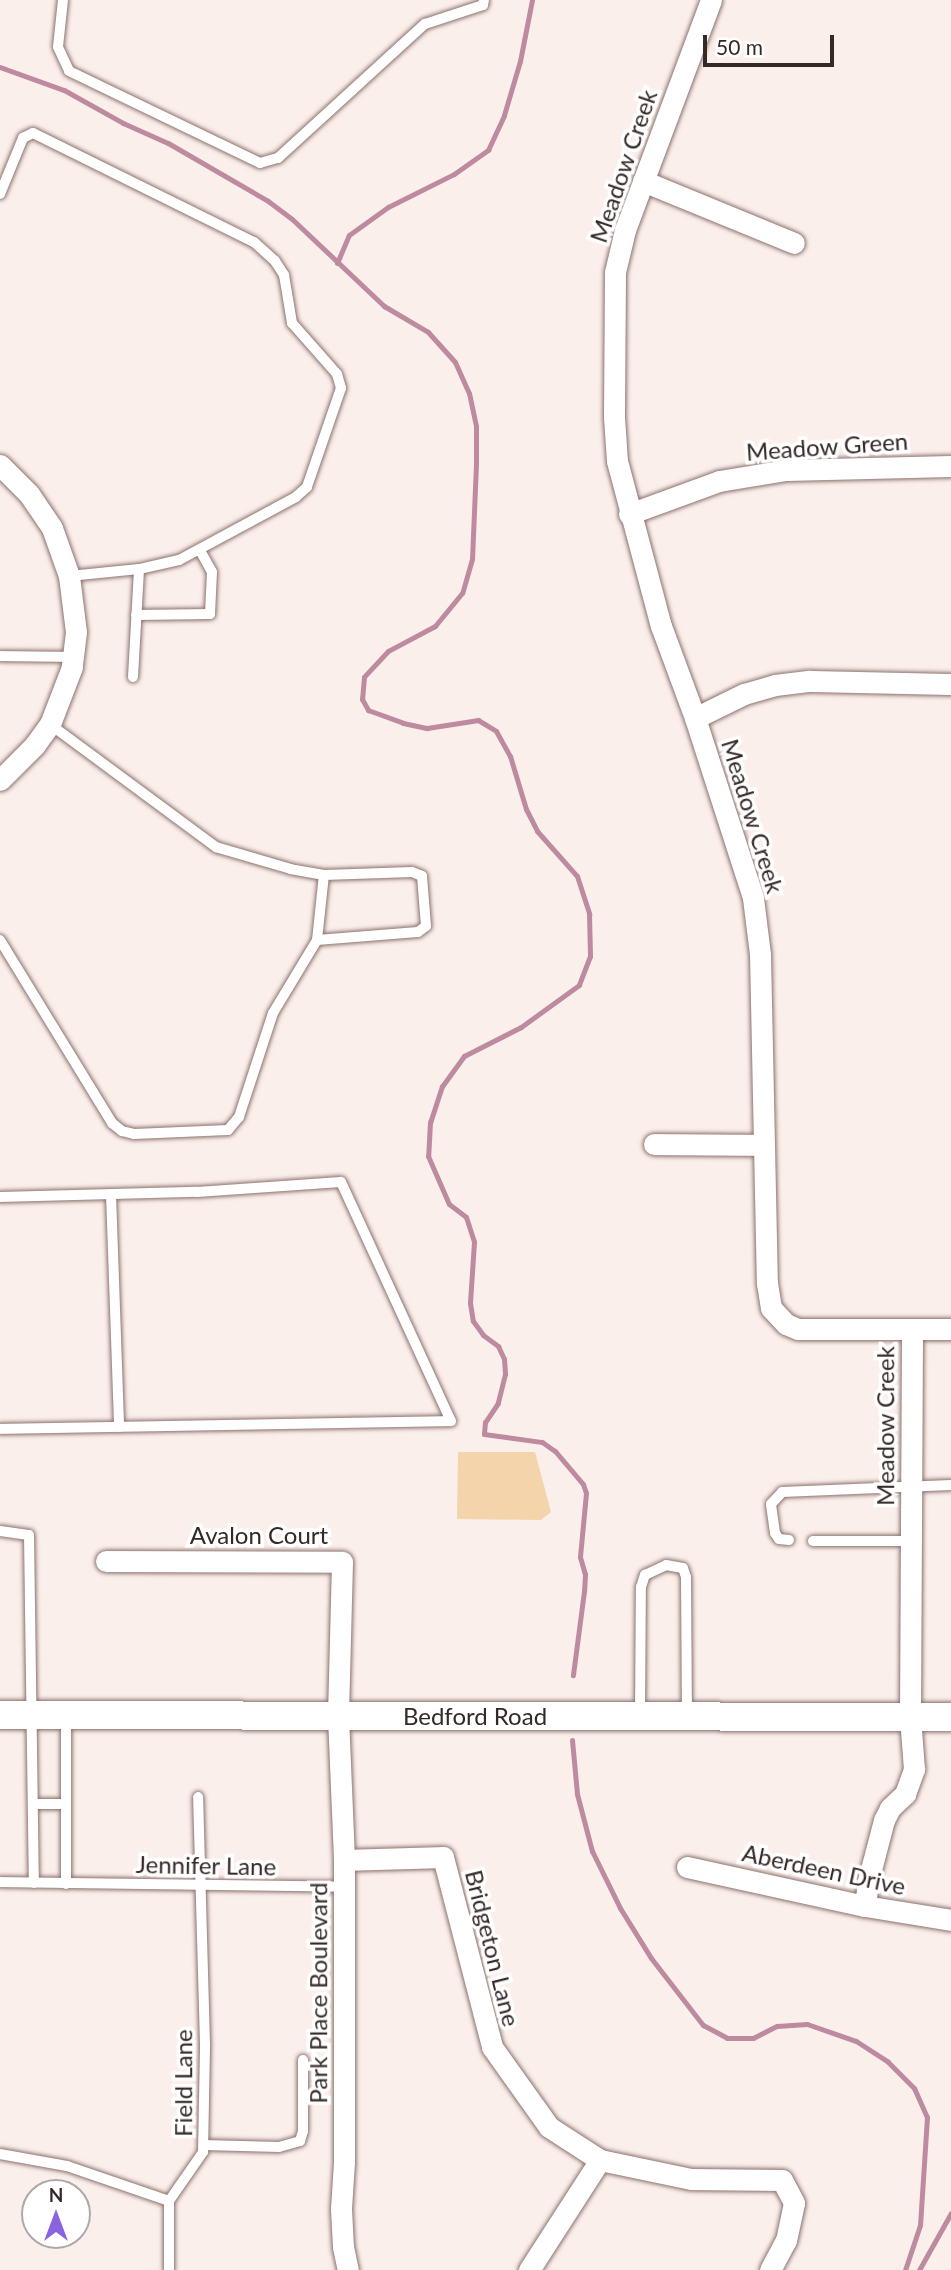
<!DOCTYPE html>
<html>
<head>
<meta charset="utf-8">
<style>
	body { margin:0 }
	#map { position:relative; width:951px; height:2270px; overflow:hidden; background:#fbefec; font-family:Lato,sans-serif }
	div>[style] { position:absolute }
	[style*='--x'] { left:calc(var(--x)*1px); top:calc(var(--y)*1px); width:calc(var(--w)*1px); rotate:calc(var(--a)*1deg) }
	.green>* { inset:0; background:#f4d4ab }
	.stream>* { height:5px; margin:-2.5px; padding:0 2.5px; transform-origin:2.5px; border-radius:2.5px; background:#be8a9f }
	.roads { filter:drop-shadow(0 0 2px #8c726c) drop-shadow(0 0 2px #8c726c) }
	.lane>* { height:10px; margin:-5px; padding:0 5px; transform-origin:5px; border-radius:5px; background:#fff }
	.street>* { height:21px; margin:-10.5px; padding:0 10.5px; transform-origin:10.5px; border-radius:10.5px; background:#fff }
	.secondary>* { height:28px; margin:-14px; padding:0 14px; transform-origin:14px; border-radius:14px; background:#fff }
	span { translate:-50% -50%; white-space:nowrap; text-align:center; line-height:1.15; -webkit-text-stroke:7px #fff; paint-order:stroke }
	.street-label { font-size:24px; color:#342927 }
	.north { position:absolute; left:21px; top:2179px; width:70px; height:70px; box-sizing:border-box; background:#fff; border:2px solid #aea9a9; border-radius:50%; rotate:0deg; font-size:19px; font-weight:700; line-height:28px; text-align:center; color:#342927 }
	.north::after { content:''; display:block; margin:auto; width:24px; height:32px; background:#8964de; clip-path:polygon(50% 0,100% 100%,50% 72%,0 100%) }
	.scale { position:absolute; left:703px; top:35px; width:131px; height:32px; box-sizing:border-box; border:4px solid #342927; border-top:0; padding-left:9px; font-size:21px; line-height:24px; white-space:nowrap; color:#342927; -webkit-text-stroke:5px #fff; paint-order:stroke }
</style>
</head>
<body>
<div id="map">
	<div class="green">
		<i style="clip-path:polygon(458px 1452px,535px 1452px,551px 1512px,541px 1520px,457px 1519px)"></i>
	</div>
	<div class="stream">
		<i style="--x:0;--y:67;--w:68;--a:19.8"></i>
		<i style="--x:64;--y:90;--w:68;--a:29.2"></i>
		<i style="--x:123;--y:123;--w:49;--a:24"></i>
		<i style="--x:168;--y:143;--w:116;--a:30.1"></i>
		<i style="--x:268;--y:201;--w:30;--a:37"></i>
		<i style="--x:292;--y:219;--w:127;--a:43.4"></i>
		<i style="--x:384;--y:306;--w:51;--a:30.6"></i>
		<i style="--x:428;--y:332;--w:40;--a:48"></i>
		<i style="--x:455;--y:362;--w:34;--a:66"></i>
		<i style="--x:469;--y:393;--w:34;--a:78"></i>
		<i style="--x:476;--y:426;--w:38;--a:90"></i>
		<i style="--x:476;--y:464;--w:95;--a:92.4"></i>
		<i style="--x:472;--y:559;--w:35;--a:106"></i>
		<i style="--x:462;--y:593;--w:43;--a:129.3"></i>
		<i style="--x:435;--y:626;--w:53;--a:152"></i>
		<i style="--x:388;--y:651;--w:35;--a:133"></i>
		<i style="--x:364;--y:677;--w:22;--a:95"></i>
		<i style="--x:362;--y:699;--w:13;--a:61"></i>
		<i style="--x:368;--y:710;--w:37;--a:20"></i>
		<i style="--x:403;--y:723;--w:25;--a:12"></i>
		<i style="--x:427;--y:728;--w:52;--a:-8.9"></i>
		<i style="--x:478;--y:720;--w:21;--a:31"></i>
		<i style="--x:496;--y:731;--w:29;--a:61"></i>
		<i style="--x:510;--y:756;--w:55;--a:73.2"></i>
		<i style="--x:526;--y:809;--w:25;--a:63"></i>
		<i style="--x:537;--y:831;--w:60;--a:48.4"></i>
		<i style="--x:577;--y:876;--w:40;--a:72"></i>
		<i style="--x:589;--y:914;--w:42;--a:88.6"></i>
		<i style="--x:590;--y:956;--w:31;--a:111"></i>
		<i style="--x:579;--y:985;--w:72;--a:144.1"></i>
		<i style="--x:521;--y:1027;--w:64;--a:153"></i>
		<i style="--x:464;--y:1056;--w:37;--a:126"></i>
		<i style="--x:442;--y:1086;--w:38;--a:108"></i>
		<i style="--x:430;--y:1122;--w:34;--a:93"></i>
		<i style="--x:428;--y:1156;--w:52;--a:66.4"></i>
		<i style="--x:449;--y:1204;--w:21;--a:37"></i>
		<i style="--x:466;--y:1217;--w:26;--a:72"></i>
		<i style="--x:474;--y:1242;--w:61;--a:93.8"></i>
		<i style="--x:470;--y:1303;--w:18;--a:81"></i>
		<i style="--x:473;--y:1321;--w:17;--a:54"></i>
		<i style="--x:483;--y:1335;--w:19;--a:36"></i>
		<i style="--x:498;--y:1346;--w:14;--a:65"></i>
		<i style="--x:504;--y:1359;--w:15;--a:86"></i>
		<i style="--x:505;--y:1374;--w:30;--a:104"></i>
		<i style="--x:498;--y:1403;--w:23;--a:124"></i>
		<i style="--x:485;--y:1422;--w:12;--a:95"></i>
		<i style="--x:484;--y:1434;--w:59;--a:7.9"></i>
		<i style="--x:542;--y:1442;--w:16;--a:35"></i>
		<i style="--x:555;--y:1451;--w:43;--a:49.7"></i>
		<i style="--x:583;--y:1484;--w:9;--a:72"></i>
		<i style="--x:586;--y:1493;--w:64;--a:95.4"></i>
		<i style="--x:580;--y:1557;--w:18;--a:74"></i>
		<i style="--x:585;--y:1574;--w:17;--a:93"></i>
		<i style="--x:584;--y:1591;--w:85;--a:97.5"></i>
		<i style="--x:337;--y:263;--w:30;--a:-67"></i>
		<i style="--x:349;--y:235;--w:48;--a:-35.7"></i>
		<i style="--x:388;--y:207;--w:74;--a:-26.6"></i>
		<i style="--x:454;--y:174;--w:42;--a:-35.2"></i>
		<i style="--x:488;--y:150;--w:38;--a:-65"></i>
		<i style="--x:504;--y:115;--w:56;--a:-73.5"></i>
		<i style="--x:520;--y:61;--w:62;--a:-78.9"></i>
		<i style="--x:572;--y:1740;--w:54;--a:84.7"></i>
		<i style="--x:577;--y:1794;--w:59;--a:75.3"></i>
		<i style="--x:592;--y:1851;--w:64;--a:63.8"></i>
		<i style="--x:620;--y:1908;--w:59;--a:58.2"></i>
		<i style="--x:651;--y:1958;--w:85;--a:52.2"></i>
		<i style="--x:703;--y:2025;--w:27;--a:28"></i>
		<i style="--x:727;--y:2038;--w:26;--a:0"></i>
		<i style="--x:753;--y:2038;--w:27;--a:-27"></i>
		<i style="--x:777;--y:2026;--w:30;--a:-4"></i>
		<i style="--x:807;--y:2024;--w:52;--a:19.1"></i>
		<i style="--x:856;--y:2041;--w:38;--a:33"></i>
		<i style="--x:888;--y:2062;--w:37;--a:45"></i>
		<i style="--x:914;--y:2088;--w:32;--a:66"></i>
		<i style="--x:927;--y:2117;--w:108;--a:93.7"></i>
		<i style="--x:920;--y:2225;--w:47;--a:108.4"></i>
		<i style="--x:919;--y:2270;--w:65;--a:-60.7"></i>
	</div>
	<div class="roads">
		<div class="lane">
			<i style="--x:63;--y:0;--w:47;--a:96.1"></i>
			<i style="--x:58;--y:47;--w:26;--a:65"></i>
			<i style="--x:69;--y:71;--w:212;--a:25.7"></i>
			<i style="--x:260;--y:163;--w:19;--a:-16"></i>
			<i style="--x:278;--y:158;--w:199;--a:-42.4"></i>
			<i style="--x:425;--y:24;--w:61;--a:-18.1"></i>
			<i style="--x:483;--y:5;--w:5;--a:-79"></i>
			<i style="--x:0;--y:194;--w:61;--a:-67.7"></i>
			<i style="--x:23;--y:138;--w:11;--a:-27"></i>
			<i style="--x:33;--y:133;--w:246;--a:26.3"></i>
			<i style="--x:254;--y:242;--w:28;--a:42"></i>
			<i style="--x:275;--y:261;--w:17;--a:57"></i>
			<i style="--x:284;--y:275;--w:49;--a:80.5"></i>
			<i style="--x:292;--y:323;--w:68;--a:48.6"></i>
			<i style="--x:337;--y:374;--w:15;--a:74"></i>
			<i style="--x:341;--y:388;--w:105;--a:109"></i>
			<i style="--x:307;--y:487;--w:15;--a:138"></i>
			<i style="--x:296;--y:497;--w:133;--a:151.7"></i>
			<i style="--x:179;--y:560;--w:41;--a:167.3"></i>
			<i style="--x:139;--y:569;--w:70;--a:174.3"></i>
			<i style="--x:136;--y:615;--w:74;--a:-0.8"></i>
			<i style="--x:210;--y:614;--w:42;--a:-87.3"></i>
			<i style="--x:212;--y:572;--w:25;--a:-119"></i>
			<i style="--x:0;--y:656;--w:73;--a:0.8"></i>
			<i style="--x:133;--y:677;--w:108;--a:-86.8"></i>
			<i style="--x:0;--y:940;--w:215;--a:58.5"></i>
			<i style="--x:112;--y:1123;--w:13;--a:39"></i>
			<i style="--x:122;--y:1131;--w:12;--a:14"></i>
			<i style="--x:134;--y:1134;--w:94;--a:-2.4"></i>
			<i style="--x:228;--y:1130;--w:17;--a:-50"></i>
			<i style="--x:239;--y:1117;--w:109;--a:-71.9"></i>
			<i style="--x:273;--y:1013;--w:85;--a:-58.9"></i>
			<i style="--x:317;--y:940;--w:101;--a:-4.5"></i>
			<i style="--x:418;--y:932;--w:10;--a:-37"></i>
			<i style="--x:426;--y:926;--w:50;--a:-94.6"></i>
			<i style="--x:422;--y:876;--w:11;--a:-158"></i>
			<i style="--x:412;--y:872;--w:88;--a:178"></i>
			<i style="--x:324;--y:875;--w:34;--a:-170"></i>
			<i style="--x:291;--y:869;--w:78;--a:-163.7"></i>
			<i style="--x:216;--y:847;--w:207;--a:-143.5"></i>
			<i style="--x:317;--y:940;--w:65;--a:-83.9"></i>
			<i style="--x:111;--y:1194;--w:233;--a:88"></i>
			<i style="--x:0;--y:1197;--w:197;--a:-1.5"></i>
			<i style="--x:197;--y:1192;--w:144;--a:-4"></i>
			<i style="--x:341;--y:1182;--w:263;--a:65.3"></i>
			<i style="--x:451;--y:1421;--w:451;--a:179"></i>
			<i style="--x:0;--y:1531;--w:29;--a:8"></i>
			<i style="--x:29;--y:1535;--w:348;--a:89.2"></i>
			<i style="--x:789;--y:1540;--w:10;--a:-174"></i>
			<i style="--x:779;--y:1539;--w:7;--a:-124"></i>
			<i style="--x:775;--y:1533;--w:29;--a:-98"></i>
			<i style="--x:771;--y:1504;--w:16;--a:-47"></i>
			<i style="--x:782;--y:1492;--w:169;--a:-2.4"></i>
			<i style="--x:813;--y:1541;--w:98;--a:0"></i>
			<i style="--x:640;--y:1715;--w:128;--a:-89.6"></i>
			<i style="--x:641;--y:1587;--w:13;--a:-72"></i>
			<i style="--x:645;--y:1575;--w:23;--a:-25"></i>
			<i style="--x:666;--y:1565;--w:17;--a:10"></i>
			<i style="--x:683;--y:1568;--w:9;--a:72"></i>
			<i style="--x:686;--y:1577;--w:139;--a:89.6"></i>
			<i style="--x:66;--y:1717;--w:167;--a:90"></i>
			<i style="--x:34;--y:1804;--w:32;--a:0"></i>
			<i style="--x:0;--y:1882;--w:344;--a:0.8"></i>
			<i style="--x:204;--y:2145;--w:75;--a:1.5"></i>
			<i style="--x:279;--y:2147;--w:22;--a:-16"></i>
			<i style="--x:300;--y:2141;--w:10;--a:-73"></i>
			<i style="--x:303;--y:2131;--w:71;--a:-90"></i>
			<i style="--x:0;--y:2154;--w:68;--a:10.2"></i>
			<i style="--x:67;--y:2166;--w:108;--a:18.9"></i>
			<i style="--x:169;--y:2270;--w:69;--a:-90"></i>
			<i style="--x:169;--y:2201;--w:60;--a:-55.2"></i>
			<i style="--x:203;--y:2152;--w:108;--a:-88.9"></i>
			<i style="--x:205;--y:2044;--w:247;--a:-91.6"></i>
		</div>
		<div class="street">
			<i style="--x:711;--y:0;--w:246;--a:110.5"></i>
			<i style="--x:625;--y:230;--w:43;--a:103.4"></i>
			<i style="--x:615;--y:272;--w:145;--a:90.4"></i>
			<i style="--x:614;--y:417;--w:44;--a:86.1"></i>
			<i style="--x:617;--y:461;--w:171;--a:75.1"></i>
			<i style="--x:661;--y:626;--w:98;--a:69.7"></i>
			<i style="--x:695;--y:718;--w:189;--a:72.1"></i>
			<i style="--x:753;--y:898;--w:56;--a:82.9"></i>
			<i style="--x:760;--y:954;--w:329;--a:88.8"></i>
			<i style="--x:767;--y:1283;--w:25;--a:81"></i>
			<i style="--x:771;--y:1308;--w:22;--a:47"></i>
			<i style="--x:786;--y:1324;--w:13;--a:23"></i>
			<i style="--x:798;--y:1329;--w:153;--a:0"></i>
			<i style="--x:643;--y:181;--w:163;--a:22.3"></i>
			<i style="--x:0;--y:465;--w:41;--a:45"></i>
			<i style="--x:29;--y:494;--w:41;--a:55.9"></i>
			<i style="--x:52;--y:528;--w:51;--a:70.5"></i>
			<i style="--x:69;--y:576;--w:56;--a:82.9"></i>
			<i style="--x:76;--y:632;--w:35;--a:97"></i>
			<i style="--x:72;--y:667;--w:61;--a:111.1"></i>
			<i style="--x:50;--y:724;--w:26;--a:126"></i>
			<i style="--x:35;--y:745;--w:49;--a:135"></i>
			<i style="--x:629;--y:514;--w:96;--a:-20.1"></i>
			<i style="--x:719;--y:481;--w:68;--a:-9.3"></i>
			<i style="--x:786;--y:470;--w:165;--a:-1.4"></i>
			<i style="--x:695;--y:718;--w:55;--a:-26.1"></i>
			<i style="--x:744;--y:694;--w:32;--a:-16"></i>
			<i style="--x:775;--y:685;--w:35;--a:-7"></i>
			<i style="--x:810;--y:681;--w:141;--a:1.2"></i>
			<i style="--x:654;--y:1144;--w:109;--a:0.5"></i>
			<i style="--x:106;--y:1561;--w:236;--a:0.2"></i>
			<i style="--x:342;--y:1562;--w:154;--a:91.5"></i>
			<i style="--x:338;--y:1716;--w:144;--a:87.6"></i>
			<i style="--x:344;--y:1860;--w:302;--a:90"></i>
			<i style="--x:344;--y:2162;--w:47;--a:93.7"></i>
			<i style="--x:341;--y:2209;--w:38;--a:87"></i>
			<i style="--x:343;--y:2247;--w:24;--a:78"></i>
			<i style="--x:344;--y:1860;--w:99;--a:-1.7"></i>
			<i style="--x:443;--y:1857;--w:196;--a:75.5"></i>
			<i style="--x:492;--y:2047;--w:98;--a:54.5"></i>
			<i style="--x:549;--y:2127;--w:61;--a:32.9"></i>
			<i style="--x:600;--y:2160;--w:93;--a:11.8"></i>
			<i style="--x:691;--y:2179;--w:91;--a:0.6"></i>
			<i style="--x:782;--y:2180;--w:26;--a:62"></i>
			<i style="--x:794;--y:2203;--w:38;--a:102"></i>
			<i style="--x:786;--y:2240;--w:34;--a:118"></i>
			<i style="--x:687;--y:1867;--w:182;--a:12.4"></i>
			<i style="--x:865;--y:1906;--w:87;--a:9.2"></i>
			<i style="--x:865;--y:1906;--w:25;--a:-83"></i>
			<i style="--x:868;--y:1881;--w:63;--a:-75.3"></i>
			<i style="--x:884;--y:1820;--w:13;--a:-63"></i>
			<i style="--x:890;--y:1808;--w:21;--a:-43"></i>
			<i style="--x:905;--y:1794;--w:27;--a:-70"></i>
			<i style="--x:914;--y:1769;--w:52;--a:-94.4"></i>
			<i style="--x:910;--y:1717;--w:387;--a:-89.7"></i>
			<i style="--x:529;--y:2270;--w:131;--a:-57.2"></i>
		</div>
		<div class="secondary">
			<i style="--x:0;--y:1715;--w:951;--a:0.12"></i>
		</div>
	</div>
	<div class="street-label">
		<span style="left:623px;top:166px;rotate:-71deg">Meadow Creek</span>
		<span style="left:827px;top:446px;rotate:-4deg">Meadow Green</span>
		<span style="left:753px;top:816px;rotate:73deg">Meadow Creek</span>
		<span style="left:885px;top:1426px;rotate:-90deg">Meadow Creek</span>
		<span style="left:259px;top:1535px">Avalon Court</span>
		<span style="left:475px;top:1716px">Bedford Road</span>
		<span style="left:206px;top:1865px;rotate:1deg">Jennifer Lane</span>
		<span style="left:824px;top:1869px;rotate:12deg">Aberdeen Drive</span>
		<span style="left:493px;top:1948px;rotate:76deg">Bridgeton Lane</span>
		<span style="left:318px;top:1993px;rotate:-90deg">Park Place Boulevard</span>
		<span style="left:183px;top:2083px;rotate:-90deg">Field Lane</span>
	</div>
	<div class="north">N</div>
	<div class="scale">50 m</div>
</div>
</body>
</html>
